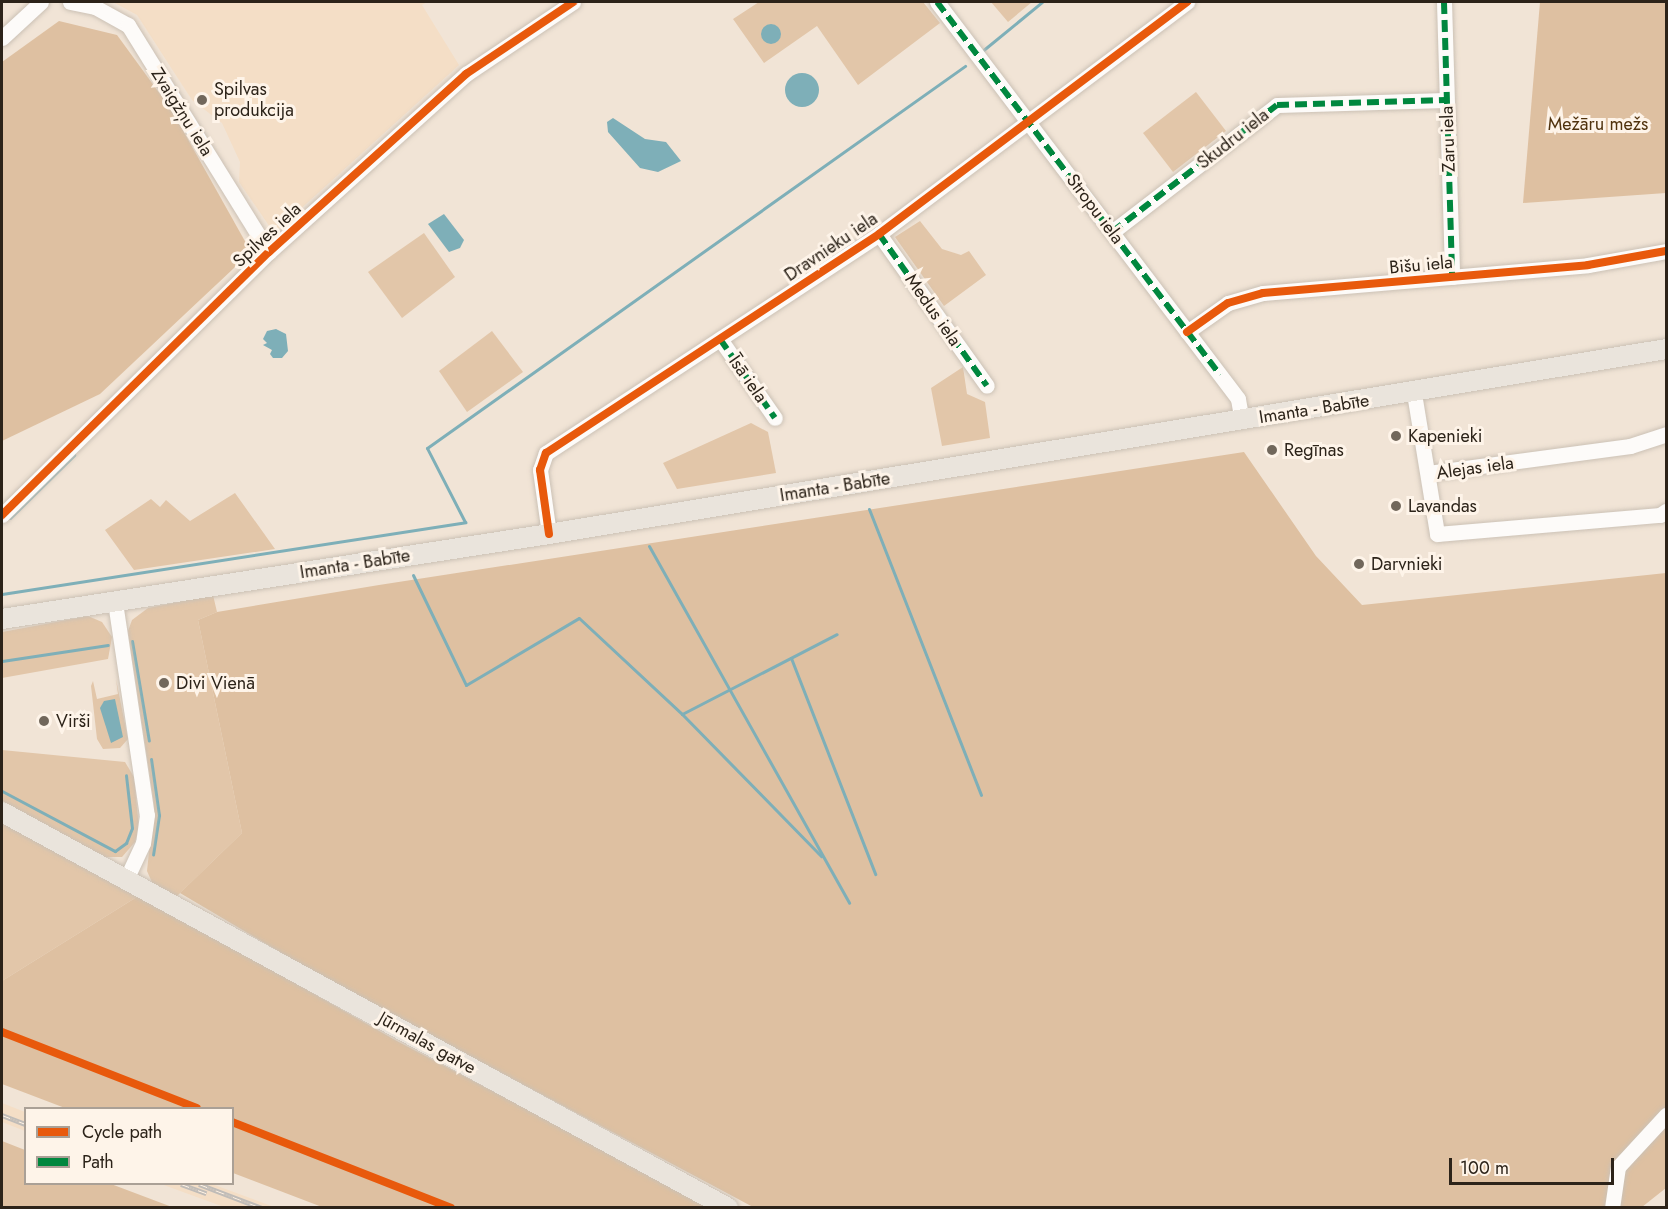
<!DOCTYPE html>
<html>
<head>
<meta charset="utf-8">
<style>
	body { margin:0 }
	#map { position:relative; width:1668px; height:1209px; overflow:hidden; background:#f1e4d6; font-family:Jost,sans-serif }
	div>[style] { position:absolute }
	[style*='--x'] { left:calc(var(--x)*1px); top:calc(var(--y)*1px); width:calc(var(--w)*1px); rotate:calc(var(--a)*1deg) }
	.built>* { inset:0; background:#f4dec6 }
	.green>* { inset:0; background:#e2c6a9 }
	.forest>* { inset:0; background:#dec0a1 }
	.water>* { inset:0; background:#7eafb8 }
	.round { border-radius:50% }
	.stream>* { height:3px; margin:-1.5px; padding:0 1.5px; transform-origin:1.5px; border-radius:1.5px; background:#7eafb8 }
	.roads { filter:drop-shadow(0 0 2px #cbc1b5) drop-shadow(0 0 2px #cbc1b5) }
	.minor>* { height:15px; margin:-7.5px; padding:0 7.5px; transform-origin:7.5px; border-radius:7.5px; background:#fdfbf9 }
	.major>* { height:20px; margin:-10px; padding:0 10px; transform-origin:10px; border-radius:10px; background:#eae4dc }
	.rail>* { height:5px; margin-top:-2.5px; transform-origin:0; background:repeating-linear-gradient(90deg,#fef4e9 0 9px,#c0bcb8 0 18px); box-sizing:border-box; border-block:2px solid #c0bcb8 }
	.quiet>* { height:6px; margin-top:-3px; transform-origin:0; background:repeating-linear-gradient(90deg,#00873e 0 12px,transparent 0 18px) }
	.cycleway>* { height:8px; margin:-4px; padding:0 4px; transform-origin:4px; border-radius:4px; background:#e8590c }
	.dots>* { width:16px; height:16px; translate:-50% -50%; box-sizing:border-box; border:3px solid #fef4e9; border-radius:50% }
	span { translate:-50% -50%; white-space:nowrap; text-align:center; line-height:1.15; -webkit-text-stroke:6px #fef4e9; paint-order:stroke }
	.poi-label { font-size:18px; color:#2c2319 }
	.left { translate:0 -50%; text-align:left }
	.street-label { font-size:18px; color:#2c2319 }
	.park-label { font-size:18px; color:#4f310c }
	.frame { position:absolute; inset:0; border:3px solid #2c2319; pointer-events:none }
	.legend { position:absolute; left:24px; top:1107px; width:210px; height:78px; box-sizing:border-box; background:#fef4e9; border:2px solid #aaa096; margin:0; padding:8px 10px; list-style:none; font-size:18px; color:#2c2319 }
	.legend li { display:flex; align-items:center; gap:12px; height:30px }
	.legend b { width:30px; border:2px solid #aaa096 }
	.scale { position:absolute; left:1449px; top:1158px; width:165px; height:27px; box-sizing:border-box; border:3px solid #2c2319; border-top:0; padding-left:8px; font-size:18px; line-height:21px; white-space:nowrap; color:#2c2319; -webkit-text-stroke:4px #fef4e9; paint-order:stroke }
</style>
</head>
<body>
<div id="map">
	<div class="built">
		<i style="clip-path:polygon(113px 2px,427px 2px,422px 5px,459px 65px,274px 233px,239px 182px,240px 162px,222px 123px,192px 100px,137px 15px)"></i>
		<i style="clip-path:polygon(2px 1103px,25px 1112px,25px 1131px,2px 1122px)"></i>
		<i style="clip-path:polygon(161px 1184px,212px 1184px,274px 1207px,224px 1207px)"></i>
	</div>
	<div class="green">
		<i style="clip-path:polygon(759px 2px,923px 2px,940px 23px,858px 85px,817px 26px,764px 63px,733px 19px)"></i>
		<i style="clip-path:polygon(991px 2px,1032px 2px,1008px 22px)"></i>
		<i style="clip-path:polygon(1196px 92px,1226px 131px,1173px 172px,1143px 133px)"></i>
		<i style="clip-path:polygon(920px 221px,942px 249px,961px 255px,969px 251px,986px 275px,944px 306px,895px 237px)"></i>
		<i style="clip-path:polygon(424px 233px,455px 277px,402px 318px,368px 272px)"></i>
		<i style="clip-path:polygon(492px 331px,523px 372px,467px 412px,439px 371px)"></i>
		<i style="clip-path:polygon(963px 367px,967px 394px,985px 402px,990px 438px,942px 446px,931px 388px)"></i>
		<i style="clip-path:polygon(751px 423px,768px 432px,776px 473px,677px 489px,663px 463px)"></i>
		<i style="clip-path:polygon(235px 493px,275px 549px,134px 570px,105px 530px,151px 499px,160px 507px,166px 500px,190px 521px)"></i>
		<i style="clip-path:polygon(213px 595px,217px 612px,198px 620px,242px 833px,174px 899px,154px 887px,147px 871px,154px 804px,128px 631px,132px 620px,148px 608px)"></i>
		<i style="clip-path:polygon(88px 616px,102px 622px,112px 637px,108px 659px,2px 678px,2px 632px)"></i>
		<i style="clip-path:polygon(116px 679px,128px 739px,120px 748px,103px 749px,97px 739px,91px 686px,93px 681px,97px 699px,118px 694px)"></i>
		<i style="clip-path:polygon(2px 750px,125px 762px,134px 777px,139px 828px,135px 842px,122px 857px,102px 857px,2px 804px)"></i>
		<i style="clip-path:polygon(2px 820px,140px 895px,2px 981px)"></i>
	</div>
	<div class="forest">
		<i style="clip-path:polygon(1540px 2px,1666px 2px,1666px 193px,1523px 203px)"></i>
		<i style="clip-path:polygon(59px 21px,117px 35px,171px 109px,251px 252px,100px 394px,2px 441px,2px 62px)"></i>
		<i style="clip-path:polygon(1244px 452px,1316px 556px,1362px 605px,1666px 573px,1666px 1188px,1642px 1207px,753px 1207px,329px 981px,180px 893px,242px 833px,198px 620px,217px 612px,379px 585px)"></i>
		<i style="clip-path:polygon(140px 895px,397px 1041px,714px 1207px,322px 1207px,233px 1173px,232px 1108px,65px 1108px,2px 1084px,2px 981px)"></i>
		<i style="clip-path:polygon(2px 1141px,25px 1150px,26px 1184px,111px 1184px,172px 1207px,2px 1207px)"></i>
	</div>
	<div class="water">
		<i class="round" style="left:761px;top:24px;width:20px;height:20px"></i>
		<i class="round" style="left:785px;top:73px;width:34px;height:34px"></i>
		<i style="clip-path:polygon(613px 118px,645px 139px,666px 142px,681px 161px,658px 172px,640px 168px,608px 132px,607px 122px)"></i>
		<i style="clip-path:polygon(444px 214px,464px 240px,460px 248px,449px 252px,428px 224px)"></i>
		<i style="clip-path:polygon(276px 329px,286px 334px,288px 351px,282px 358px,273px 358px,270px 354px,272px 350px,263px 345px,267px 343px,263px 339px,267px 331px)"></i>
		<i style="clip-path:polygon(115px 699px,123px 737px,111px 743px,100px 708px,104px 701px)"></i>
	</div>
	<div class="stream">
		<i style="--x:981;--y:52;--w:79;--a:-39.3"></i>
		<i style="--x:869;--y:509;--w:307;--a:68.6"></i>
		<i style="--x:10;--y:518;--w:90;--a:-44.5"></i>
		<i style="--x:649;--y:546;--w:409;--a:60.7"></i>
		<i style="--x:413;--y:575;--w:122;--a:64.3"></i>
		<i style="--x:466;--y:685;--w:131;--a:-30.7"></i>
		<i style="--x:579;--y:618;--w:141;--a:43"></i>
		<i style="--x:682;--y:714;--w:199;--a:45.6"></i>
		<i style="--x:2;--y:594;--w:469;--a:-8.8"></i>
		<i style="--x:465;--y:522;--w:83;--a:-117.2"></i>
		<i style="--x:427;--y:448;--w:660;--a:-35.38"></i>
		<i style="--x:132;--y:641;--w:101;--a:80.4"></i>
		<i style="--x:791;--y:658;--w:232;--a:68.7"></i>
		<i style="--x:2;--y:661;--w:107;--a:-8.6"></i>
		<i style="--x:682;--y:714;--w:174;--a:-27.3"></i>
		<i style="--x:151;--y:759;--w:57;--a:81.9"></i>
		<i style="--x:159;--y:815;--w:40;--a:98.5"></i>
		<i style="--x:2;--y:791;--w:128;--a:28"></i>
		<i style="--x:115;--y:851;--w:14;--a:-36"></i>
		<i style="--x:126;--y:843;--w:16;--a:-68"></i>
		<i style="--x:132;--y:828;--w:53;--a:-96.5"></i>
	</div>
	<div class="roads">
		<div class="minor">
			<i style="--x:70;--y:2;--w:25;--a:11"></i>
			<i style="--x:95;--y:7;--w:38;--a:29"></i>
			<i style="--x:128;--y:25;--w:267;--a:58.2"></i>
			<i style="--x:937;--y:2;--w:498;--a:52.8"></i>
			<i style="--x:1238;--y:399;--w:22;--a:80"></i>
			<i style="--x:1444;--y:2;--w:275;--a:88.3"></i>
			<i style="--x:2;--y:38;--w:53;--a:-42.7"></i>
			<i style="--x:1112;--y:232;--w:208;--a:-37.6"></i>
			<i style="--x:1277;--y:105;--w:169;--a:-1.7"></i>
			<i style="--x:879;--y:234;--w:186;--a:54.6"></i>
			<i style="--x:1187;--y:332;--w:50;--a:-35.3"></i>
			<i style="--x:1228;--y:303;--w:36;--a:-16"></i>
			<i style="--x:1263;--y:293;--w:326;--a:-4.9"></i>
			<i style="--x:1588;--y:265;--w:79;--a:-10.2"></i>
			<i style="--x:720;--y:339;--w:96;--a:55.2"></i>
			<i style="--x:1414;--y:393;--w:143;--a:80.7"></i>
			<i style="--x:1437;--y:534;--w:224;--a:-4.9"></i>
			<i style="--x:1660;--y:515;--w:7;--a:-34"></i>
			<i style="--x:1428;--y:473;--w:204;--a:-7.6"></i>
			<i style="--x:1630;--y:446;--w:38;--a:-18"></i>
			<i style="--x:2;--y:515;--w:375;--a:-44.6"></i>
			<i style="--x:269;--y:252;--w:266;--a:-42.1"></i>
			<i style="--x:466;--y:74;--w:129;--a:-33.9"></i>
			<i style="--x:549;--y:534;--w:65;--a:-98"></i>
			<i style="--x:540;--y:470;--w:18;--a:-71"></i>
			<i style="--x:546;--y:453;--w:399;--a:-33.3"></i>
			<i style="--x:879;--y:234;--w:386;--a:-37"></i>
			<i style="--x:115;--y:602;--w:215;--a:81.5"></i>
			<i style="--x:147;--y:815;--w:28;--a:98"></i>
			<i style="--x:143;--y:843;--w:40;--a:115"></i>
			<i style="--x:1612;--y:1208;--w:41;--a:-81.7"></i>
			<i style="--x:1618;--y:1167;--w:71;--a:-47.3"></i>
		</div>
		<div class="major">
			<i style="--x:2;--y:619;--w:554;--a:-8.83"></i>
			<i style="--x:549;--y:534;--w:1132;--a:-9.4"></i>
			<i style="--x:2;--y:812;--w:827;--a:28.61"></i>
		</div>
	</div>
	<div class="rail">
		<i style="--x:2;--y:1115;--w:26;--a:21"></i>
		<i style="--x:181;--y:1184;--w:27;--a:20"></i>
		<i style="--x:199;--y:1184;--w:67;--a:20.9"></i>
	</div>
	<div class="quiet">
		<i style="--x:937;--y:2;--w:468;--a:52.8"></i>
		<i style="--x:1444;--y:2;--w:275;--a:88.3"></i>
		<i style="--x:1112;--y:232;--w:208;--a:-37.6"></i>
		<i style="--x:1277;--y:105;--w:169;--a:-1.7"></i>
		<i style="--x:879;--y:234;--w:186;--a:54.6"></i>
		<i style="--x:720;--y:339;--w:96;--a:55.2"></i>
	</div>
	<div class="cycleway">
		<i style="--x:1187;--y:332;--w:50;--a:-35.3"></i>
		<i style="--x:1228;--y:303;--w:36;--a:-16"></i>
		<i style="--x:1263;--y:293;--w:326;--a:-4.9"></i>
		<i style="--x:1588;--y:265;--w:79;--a:-10.2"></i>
		<i style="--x:2;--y:515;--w:375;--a:-44.6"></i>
		<i style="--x:269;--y:252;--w:266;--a:-42.1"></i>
		<i style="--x:466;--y:74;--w:129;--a:-33.9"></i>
		<i style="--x:549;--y:534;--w:65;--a:-98"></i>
		<i style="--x:540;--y:470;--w:18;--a:-71"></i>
		<i style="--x:546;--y:453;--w:399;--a:-33.3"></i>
		<i style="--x:879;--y:234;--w:386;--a:-37"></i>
		<i style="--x:2;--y:1032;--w:209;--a:21.3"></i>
		<i style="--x:232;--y:1122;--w:235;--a:21.4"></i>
	</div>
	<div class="dots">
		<i style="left:202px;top:100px;background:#71675b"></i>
		<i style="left:1396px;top:436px;background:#71675b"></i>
		<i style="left:1272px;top:450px;background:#71675b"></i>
		<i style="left:1396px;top:506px;background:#71675b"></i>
		<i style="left:1359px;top:564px;background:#71675b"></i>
		<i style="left:164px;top:683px;background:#71675b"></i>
		<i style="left:44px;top:721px;background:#71675b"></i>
	</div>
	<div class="poi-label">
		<span class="left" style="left:214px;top:100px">Spilvas<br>produkcija</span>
		<span class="left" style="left:1408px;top:436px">Kapenieki</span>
		<span class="left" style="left:1284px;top:450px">Regīnas</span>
		<span class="left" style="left:1408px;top:506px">Lavandas</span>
		<span class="left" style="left:1371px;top:564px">Darvnieki</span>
		<span class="left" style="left:176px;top:683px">Divi Vienā</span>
		<span class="left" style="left:56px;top:721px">Virši</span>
	</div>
	<div class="street-label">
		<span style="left:182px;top:112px;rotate:58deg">Zvaigžņu iela</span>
		<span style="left:1233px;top:139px;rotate:-38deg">Skudru iela</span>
		<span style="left:1448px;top:139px;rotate:-92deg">Zaru iela</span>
		<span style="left:1095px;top:209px;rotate:53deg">Stropu iela</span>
		<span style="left:267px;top:235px;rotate:-43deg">Spilves iela</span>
		<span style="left:831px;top:247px;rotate:-34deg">Dravnieku iela</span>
		<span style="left:1421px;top:265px;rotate:-5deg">Bišu iela</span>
		<span style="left:933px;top:310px;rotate:55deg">Medus iela</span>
		<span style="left:748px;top:379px;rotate:55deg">Īsā iela</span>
		<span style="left:1314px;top:409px;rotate:-9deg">Imanta - Babīte</span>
		<span style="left:1475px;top:468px;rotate:-8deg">Alejas iela</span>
		<span style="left:835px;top:487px;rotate:-9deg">Imanta - Babīte</span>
		<span style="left:355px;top:564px;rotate:-9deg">Imanta - Babīte</span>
		<span style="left:427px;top:1043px;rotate:29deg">Jūrmalas gatve</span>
	</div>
	<div class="park-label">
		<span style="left:1598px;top:124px">Mežāru mežs</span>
	</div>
	<div class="frame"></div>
	<ul class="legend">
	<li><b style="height:8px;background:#e8590c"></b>Cycle path</li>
	<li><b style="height:8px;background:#00873e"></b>Path</li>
	</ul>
	<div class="scale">100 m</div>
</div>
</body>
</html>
